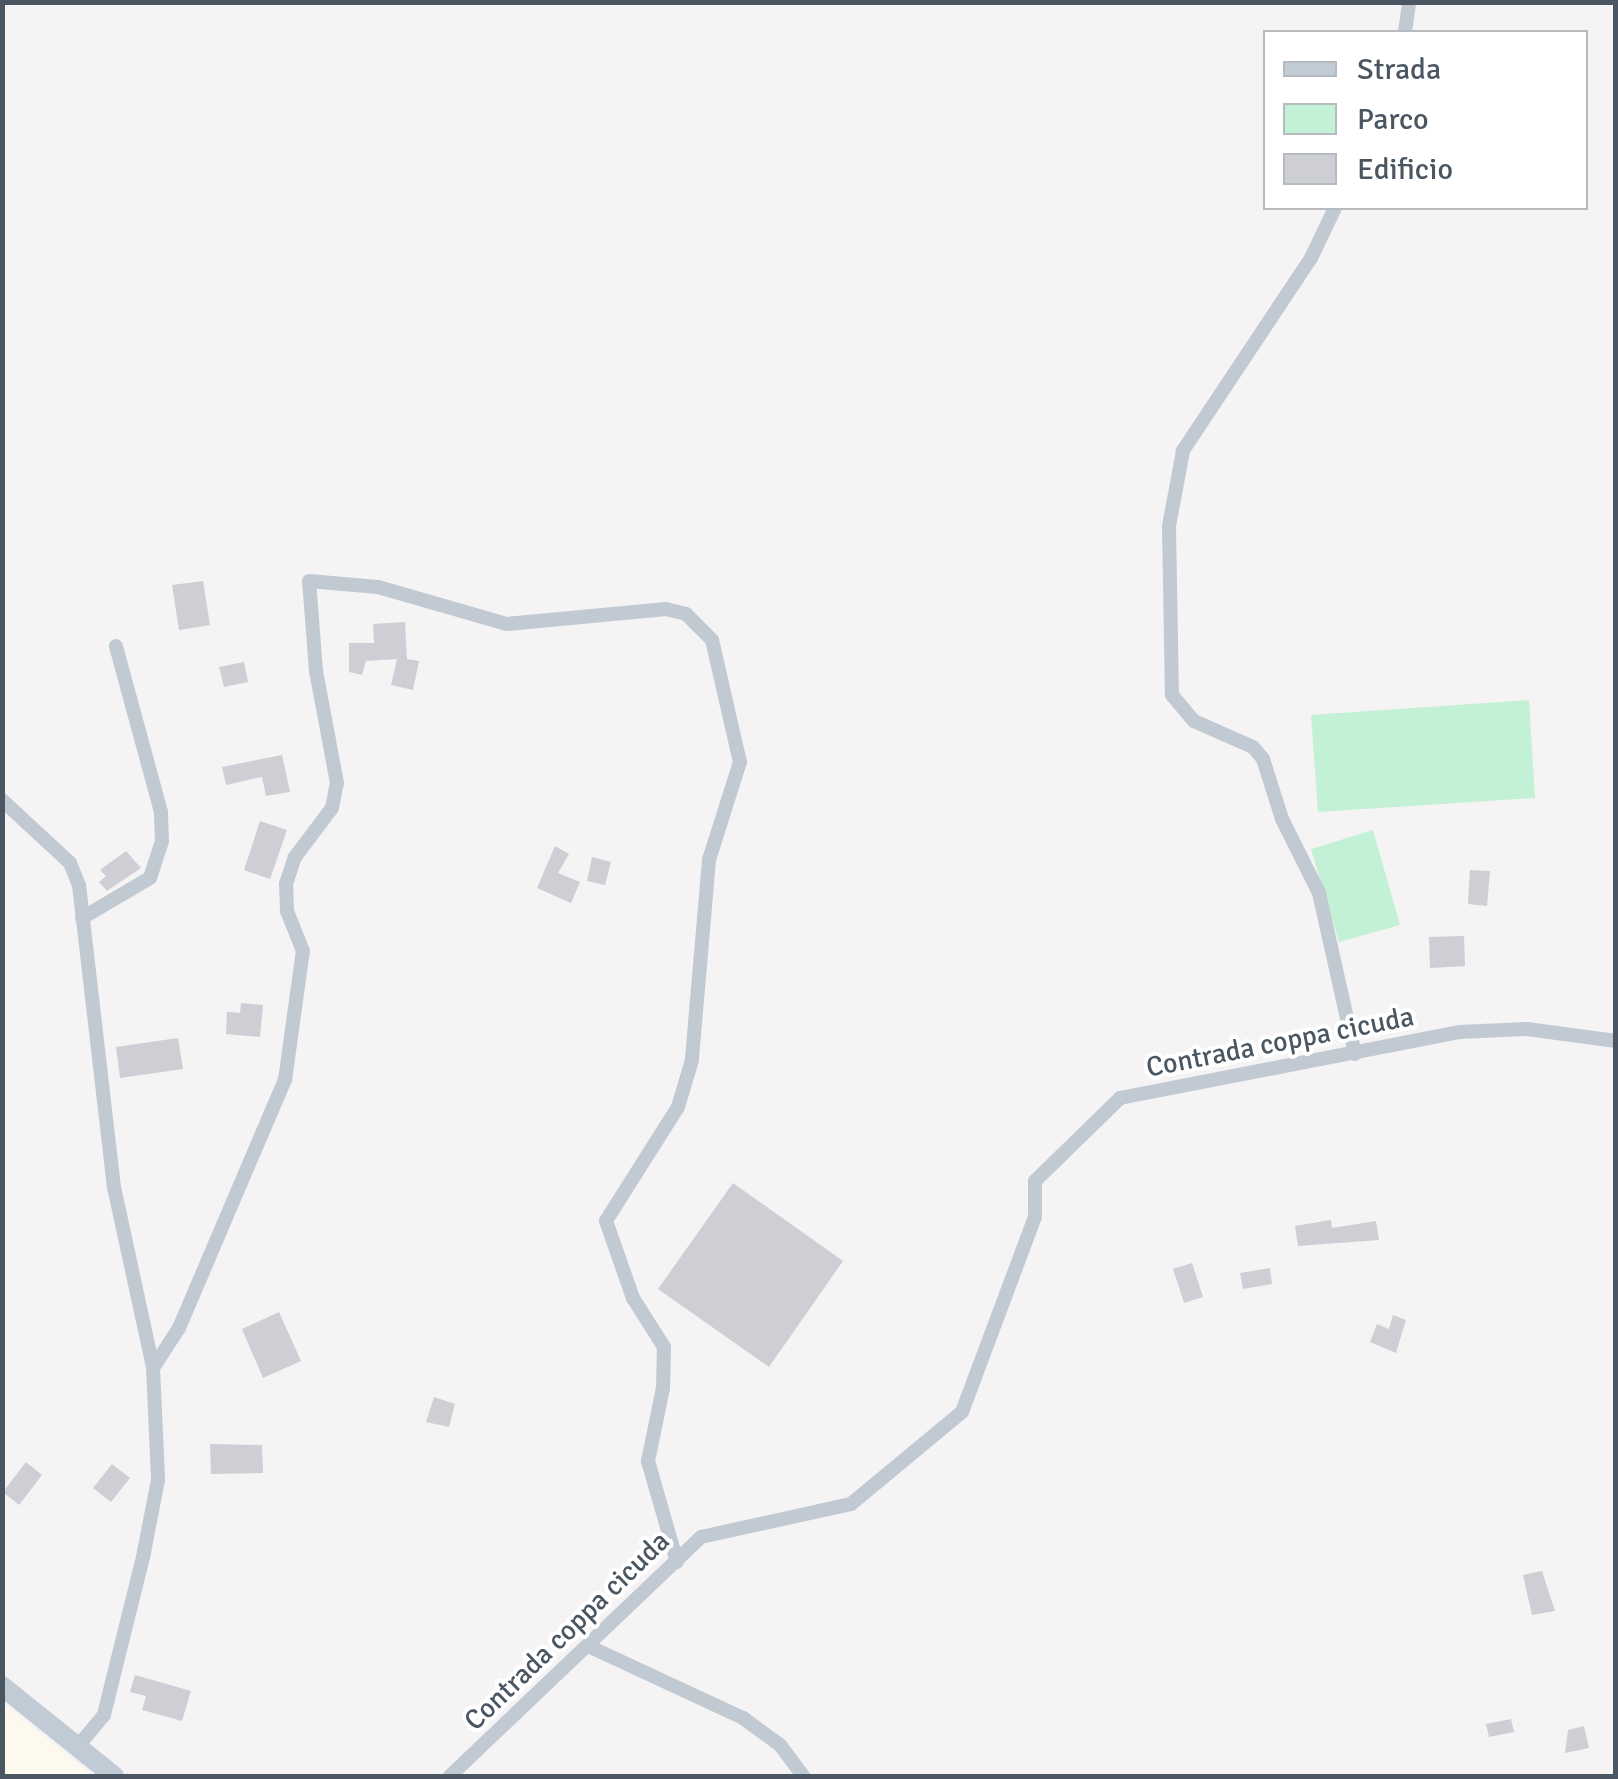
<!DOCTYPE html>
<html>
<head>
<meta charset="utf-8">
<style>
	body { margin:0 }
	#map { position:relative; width:1618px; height:1779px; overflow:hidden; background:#f5f3f3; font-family:Signika,sans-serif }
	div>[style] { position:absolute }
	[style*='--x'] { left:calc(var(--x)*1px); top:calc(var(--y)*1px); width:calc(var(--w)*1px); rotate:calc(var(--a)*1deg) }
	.commercial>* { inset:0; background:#fdf9ef }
	.green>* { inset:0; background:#c3f1d5 }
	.building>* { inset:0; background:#cdcfd5 }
	.street>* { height:14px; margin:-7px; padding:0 7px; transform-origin:7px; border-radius:7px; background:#c1cad2 }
	.secondary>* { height:20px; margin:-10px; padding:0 10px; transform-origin:10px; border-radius:10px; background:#c1cbd6 }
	span { translate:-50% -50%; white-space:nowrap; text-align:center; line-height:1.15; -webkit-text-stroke:8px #fff; paint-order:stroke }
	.street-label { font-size:28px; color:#4a5661 }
	.frame { position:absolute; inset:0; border:5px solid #4a5661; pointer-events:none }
	.legend { position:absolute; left:1263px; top:30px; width:325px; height:180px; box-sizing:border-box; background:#fff; border:2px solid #b7bbc0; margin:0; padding:12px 18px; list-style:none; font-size:30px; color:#4a5661 }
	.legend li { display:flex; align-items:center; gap:20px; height:50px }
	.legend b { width:50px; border:2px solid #b7bbc0 }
</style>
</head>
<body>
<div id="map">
	<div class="commercial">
		<i style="clip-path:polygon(2px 1703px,60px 1749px,93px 1776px,3px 1776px)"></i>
	</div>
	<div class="green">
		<i style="clip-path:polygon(1529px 700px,1535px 798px,1318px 812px,1311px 715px)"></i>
		<i style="clip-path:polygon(1373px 830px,1400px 925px,1339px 942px,1311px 849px)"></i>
	</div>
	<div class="building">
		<i style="clip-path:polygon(203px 581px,210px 625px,179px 630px,172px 585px)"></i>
		<i style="clip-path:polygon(405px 622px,407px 659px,419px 661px,413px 690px,391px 685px,397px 659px,366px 661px,362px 675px,349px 672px,349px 643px,374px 643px,373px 624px)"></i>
		<i style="clip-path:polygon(244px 662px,248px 682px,224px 687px,219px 667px)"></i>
		<i style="clip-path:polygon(282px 755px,290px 792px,266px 796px,262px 777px,226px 785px,222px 767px)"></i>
		<i style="clip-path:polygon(260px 821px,287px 830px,270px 879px,244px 870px)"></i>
		<i style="clip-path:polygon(555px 846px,569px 854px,558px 873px,580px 882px,571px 903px,537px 888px)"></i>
		<i style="clip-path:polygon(126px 851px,141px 868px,107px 891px,99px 882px,106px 876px,100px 870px)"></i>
		<i style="clip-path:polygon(592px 857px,611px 862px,605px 885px,587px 881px)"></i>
		<i style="clip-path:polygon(1470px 870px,1490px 871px,1487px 906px,1468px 904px)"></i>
		<i style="clip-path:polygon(1464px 936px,1465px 966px,1430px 968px,1429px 937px)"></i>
		<i style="clip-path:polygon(241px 1003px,263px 1005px,260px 1037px,226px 1034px,227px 1012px,240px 1013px)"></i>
		<i style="clip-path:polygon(178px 1038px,183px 1069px,120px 1078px,116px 1047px)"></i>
		<i style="clip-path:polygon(733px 1183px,843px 1261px,769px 1367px,658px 1289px)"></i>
		<i style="clip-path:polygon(1331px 1220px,1332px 1228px,1376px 1221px,1379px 1240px,1298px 1246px,1295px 1226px)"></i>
		<i style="clip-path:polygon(1192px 1263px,1203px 1297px,1184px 1303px,1173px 1269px)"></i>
		<i style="clip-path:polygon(1270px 1268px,1272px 1284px,1243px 1289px,1240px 1273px)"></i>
		<i style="clip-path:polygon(279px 1312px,301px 1361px,263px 1378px,242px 1329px)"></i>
		<i style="clip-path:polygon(1393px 1315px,1406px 1320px,1396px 1353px,1370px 1342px,1377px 1324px,1389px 1329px)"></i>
		<i style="clip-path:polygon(434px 1397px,455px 1404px,449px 1427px,426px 1422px)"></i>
		<i style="clip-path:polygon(210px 1444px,262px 1445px,263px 1473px,211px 1474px)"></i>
		<i style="clip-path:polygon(26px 1462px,42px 1475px,19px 1505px,3px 1492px)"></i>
		<i style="clip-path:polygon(112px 1464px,130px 1478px,111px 1502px,93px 1488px)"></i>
		<i style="clip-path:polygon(1542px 1571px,1555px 1611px,1532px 1615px,1523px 1575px)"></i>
		<i style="clip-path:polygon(135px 1675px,191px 1691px,182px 1721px,142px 1710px,146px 1696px,130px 1692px)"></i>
		<i style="clip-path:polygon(1511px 1719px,1514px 1732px,1489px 1737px,1486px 1724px)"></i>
		<i style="clip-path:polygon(1584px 1726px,1589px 1748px,1565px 1753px,1568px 1730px)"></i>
	</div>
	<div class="street">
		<i style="--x:1405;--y:32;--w:30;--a:-82"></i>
		<i style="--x:1335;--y:208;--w:55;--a:115.6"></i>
		<i style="--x:1311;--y:258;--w:232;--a:123.6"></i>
		<i style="--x:1183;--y:451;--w:76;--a:100.6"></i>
		<i style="--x:1169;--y:526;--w:169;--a:89"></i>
		<i style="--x:1172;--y:695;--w:34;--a:50"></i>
		<i style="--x:1194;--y:721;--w:64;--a:23.8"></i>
		<i style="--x:1253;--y:747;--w:16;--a:50"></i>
		<i style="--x:1263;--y:759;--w:63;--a:72.4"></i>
		<i style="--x:1282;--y:819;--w:83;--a:63.4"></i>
		<i style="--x:1319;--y:893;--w:165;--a:77.4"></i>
		<i style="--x:2;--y:800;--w:93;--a:42.8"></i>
		<i style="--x:70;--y:863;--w:24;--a:68"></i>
		<i style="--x:79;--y:885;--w:304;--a:83.4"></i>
		<i style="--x:114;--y:1187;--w:185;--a:77.8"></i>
		<i style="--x:153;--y:1368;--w:112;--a:87.4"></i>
		<i style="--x:158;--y:1480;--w:78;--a:101"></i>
		<i style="--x:143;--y:1557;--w:163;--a:103.9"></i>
		<i style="--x:104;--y:1715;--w:40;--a:130"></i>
		<i style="--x:82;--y:918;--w:79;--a:-30.5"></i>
		<i style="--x:150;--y:878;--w:38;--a:-72"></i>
		<i style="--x:162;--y:842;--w:30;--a:-92"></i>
		<i style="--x:161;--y:812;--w:172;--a:-105.2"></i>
		<i style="--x:153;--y:1368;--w:48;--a:-57"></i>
		<i style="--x:179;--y:1328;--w:270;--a:-66.9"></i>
		<i style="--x:285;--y:1080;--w:130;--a:-82.1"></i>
		<i style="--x:303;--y:951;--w:43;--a:-111.8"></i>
		<i style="--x:287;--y:911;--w:27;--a:-92"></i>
		<i style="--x:286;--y:884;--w:28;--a:-72"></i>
		<i style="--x:295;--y:857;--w:61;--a:-52.9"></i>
		<i style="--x:332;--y:808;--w:25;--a:-79"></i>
		<i style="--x:337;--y:783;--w:114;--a:-100.6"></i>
		<i style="--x:316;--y:671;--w:90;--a:-94.4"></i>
		<i style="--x:309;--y:581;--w:69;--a:5"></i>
		<i style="--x:378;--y:587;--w:134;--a:16"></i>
		<i style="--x:507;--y:624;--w:160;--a:-5.4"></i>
		<i style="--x:666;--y:609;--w:21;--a:14"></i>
		<i style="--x:686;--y:614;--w:37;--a:45"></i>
		<i style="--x:712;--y:640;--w:125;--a:77.1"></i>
		<i style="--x:740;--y:762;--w:103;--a:107.6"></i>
		<i style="--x:709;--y:860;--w:201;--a:94.9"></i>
		<i style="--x:692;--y:1060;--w:49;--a:106.6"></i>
		<i style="--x:678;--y:1107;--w:135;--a:122.3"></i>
		<i style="--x:606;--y:1221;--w:82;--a:70.7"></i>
		<i style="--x:633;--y:1298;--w:58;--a:57.7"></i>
		<i style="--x:664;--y:1347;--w:41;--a:91.4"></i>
		<i style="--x:663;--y:1388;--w:75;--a:101.6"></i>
		<i style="--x:648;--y:1461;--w:105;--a:74"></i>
		<i style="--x:588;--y:1646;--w:171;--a:24.9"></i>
		<i style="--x:743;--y:1718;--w:46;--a:36.1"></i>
		<i style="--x:780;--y:1745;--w:39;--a:53"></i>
		<i style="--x:450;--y:1776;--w:347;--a:-43.6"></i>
		<i style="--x:701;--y:1537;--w:154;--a:-12.4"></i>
		<i style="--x:851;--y:1504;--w:144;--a:-39.7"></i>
		<i style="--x:962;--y:1412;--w:208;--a:-69.5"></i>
		<i style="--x:1035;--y:1217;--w:36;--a:-90"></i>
		<i style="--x:1035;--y:1181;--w:119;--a:-44.3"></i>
		<i style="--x:1120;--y:1098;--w:345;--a:-11"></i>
		<i style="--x:1459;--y:1032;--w:68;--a:-2.5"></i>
		<i style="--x:1527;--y:1029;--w:90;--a:7.7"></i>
	</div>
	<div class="secondary">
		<i style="--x:2;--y:1686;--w:144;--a:38.8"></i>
	</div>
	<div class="street-label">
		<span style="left:1280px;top:1042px;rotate:-11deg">Contrada coppa cicuda</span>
		<span style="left:567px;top:1631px;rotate:-44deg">Contrada coppa cicuda</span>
	</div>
	<div class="frame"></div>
	<ul class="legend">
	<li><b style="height:12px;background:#c1cbd6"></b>Strada</li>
	<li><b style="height:28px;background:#c3f1d5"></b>Parco</li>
	<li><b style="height:28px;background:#cdcfd5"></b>Edificio</li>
	</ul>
</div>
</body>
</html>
